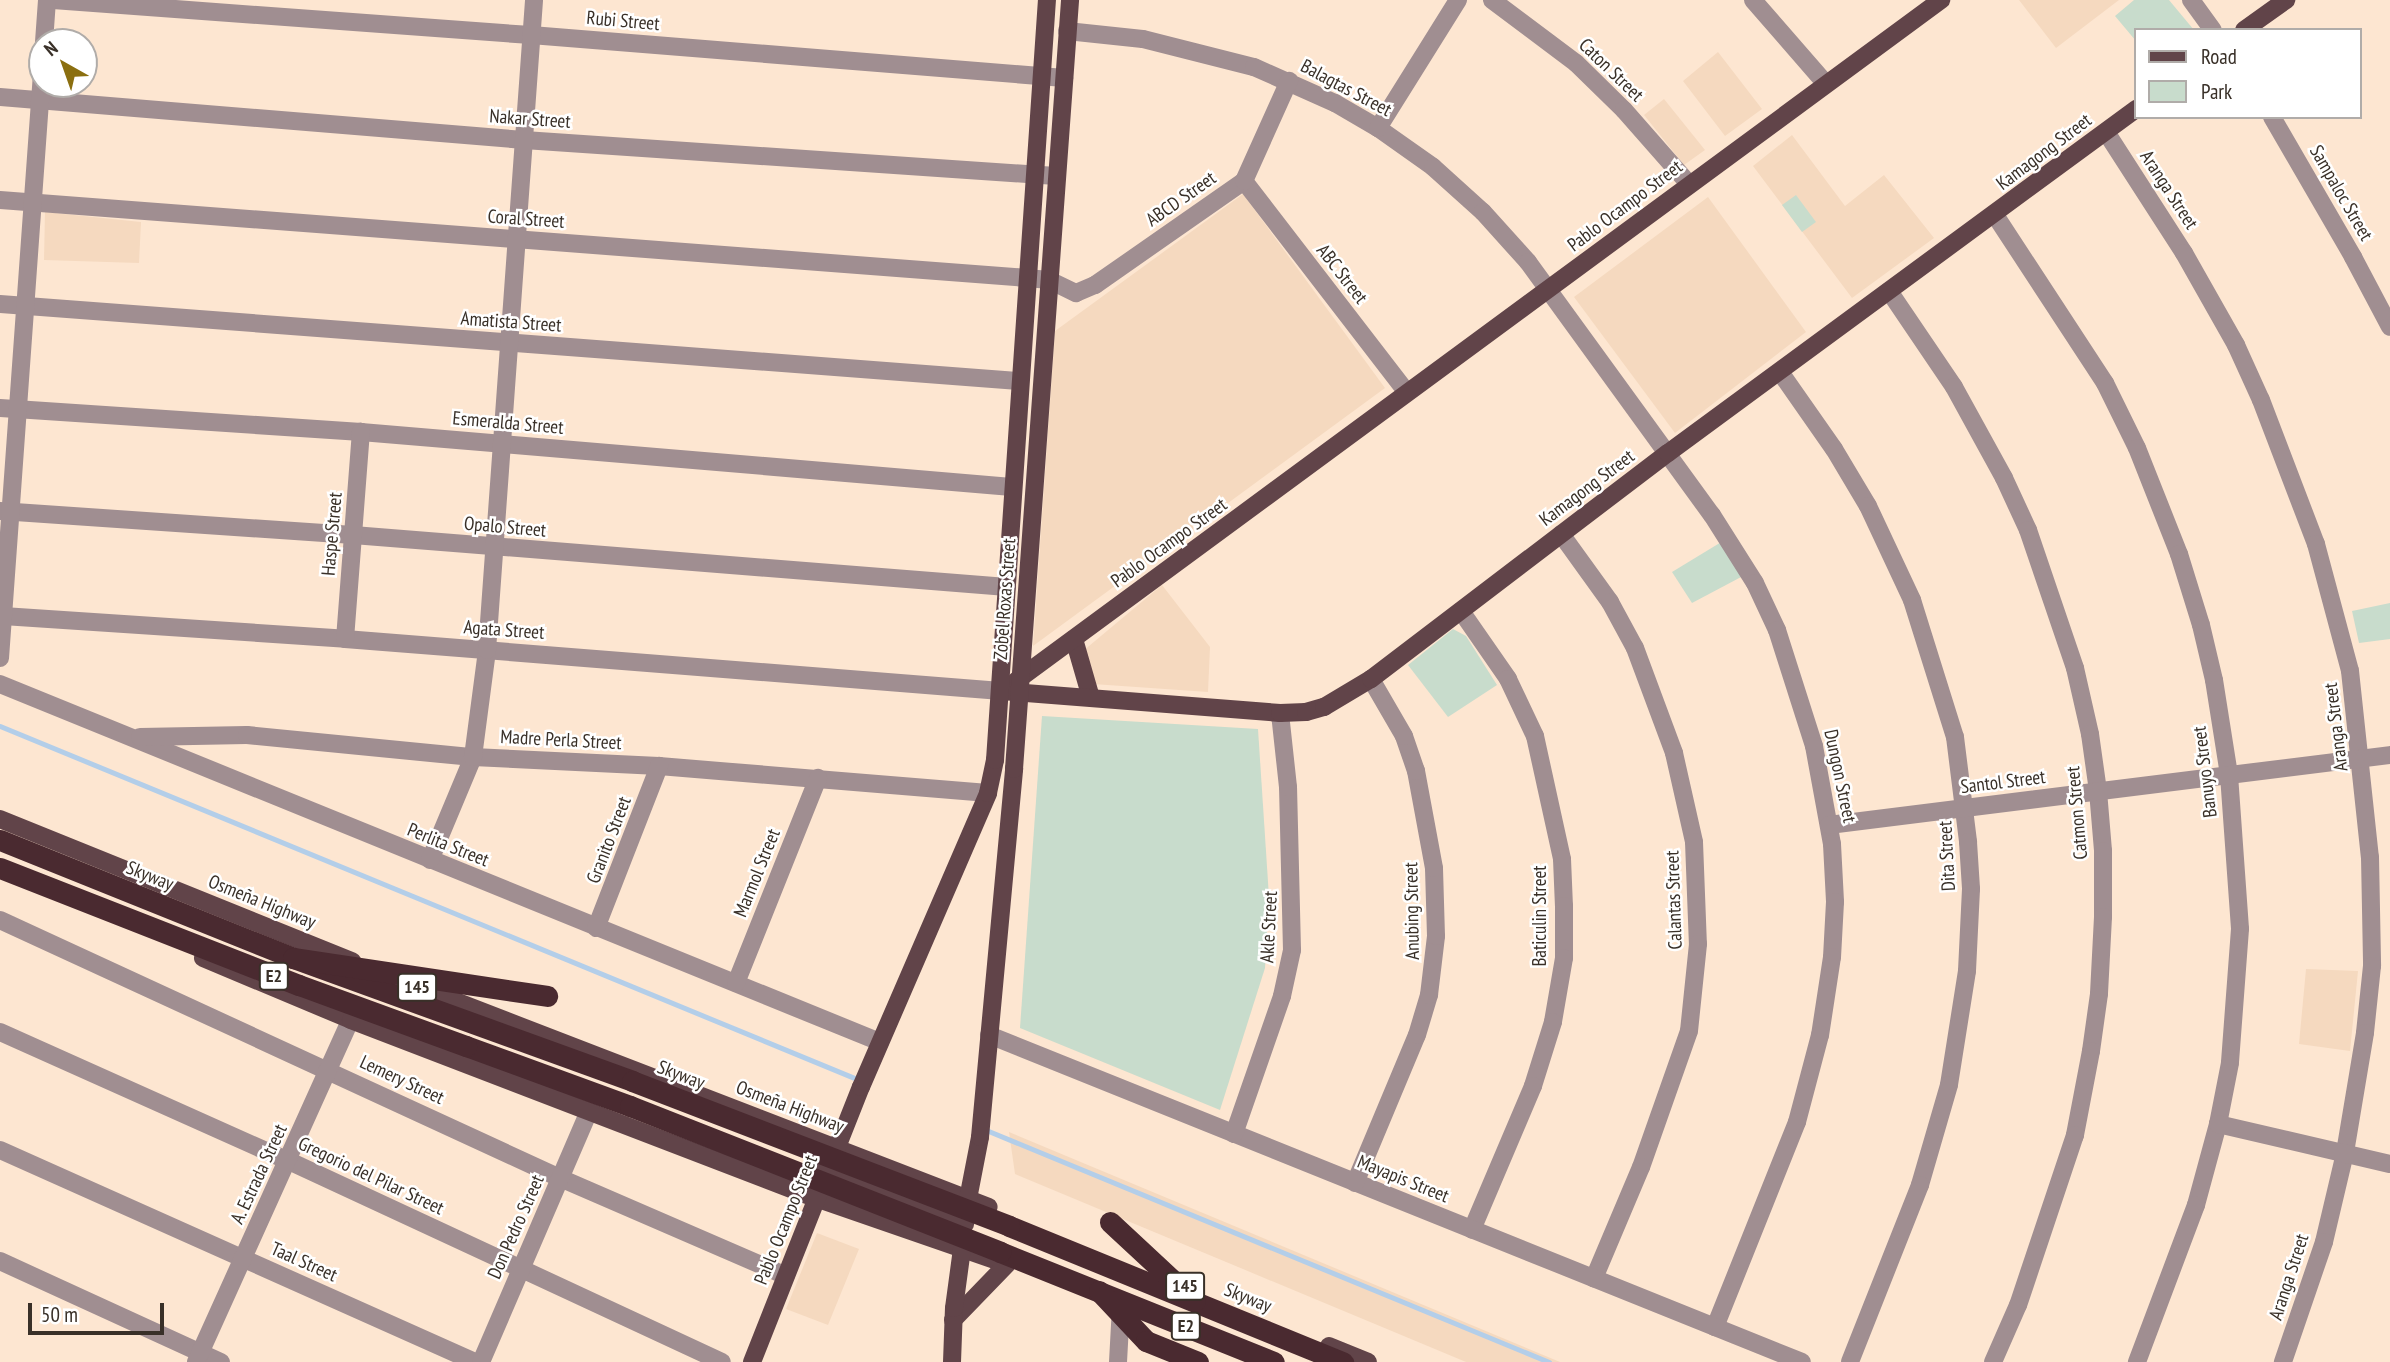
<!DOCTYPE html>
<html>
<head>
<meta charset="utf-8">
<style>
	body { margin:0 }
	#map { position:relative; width:2390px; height:1362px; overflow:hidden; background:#fde6d1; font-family:"PT Sans Narrow",sans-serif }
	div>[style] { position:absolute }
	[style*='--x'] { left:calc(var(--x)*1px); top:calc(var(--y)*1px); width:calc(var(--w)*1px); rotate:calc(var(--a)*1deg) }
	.built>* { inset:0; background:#f5d9bf }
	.green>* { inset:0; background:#c8dccc }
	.stream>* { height:5px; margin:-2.5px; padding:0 2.5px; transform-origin:2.5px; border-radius:2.5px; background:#b3cee9 }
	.minor>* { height:18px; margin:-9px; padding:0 9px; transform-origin:9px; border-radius:9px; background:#a08e91 }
	.major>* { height:18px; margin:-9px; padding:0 9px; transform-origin:9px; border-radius:9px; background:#614449 }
	.highway>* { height:21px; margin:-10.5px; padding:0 10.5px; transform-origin:10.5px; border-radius:10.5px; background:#4a2a30 }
	.highway-bridge>* { height:21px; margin:-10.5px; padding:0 10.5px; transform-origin:10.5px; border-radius:10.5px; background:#4a2a30 }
	span { translate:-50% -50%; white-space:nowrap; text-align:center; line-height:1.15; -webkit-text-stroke:5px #fff; paint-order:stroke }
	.shield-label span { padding:2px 5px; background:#fff; border:2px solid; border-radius:5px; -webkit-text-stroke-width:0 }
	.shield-label { font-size:18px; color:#393028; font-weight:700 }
	.street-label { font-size:19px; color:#393028 }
	.legend { position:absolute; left:2134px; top:28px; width:228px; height:91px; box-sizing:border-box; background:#fff; border:2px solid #b0aca9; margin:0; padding:9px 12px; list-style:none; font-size:21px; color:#393028 }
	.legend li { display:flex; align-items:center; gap:14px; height:35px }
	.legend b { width:35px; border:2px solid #b0aca9 }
	.north { position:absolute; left:28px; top:28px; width:70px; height:70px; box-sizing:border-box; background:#fff; border:2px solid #b0aca9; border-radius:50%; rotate:320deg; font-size:19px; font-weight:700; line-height:28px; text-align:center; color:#393028 }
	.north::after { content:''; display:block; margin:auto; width:24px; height:32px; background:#8b6f10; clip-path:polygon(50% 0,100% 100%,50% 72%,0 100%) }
	.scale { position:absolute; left:28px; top:1303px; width:136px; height:32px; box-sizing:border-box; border:4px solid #393028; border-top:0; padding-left:9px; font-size:21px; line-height:24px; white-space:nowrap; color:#393028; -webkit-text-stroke:5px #fff; paint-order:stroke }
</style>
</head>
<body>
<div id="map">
	<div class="built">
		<i style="clip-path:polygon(2019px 0,2119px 0,2056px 48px)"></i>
		<i style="clip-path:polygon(1718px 52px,1762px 109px,1725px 136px,1683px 81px)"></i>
		<i style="clip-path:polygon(1664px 99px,1705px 150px,1684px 165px,1644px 115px)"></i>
		<i style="clip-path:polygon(1792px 135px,1845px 206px,1884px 175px,1934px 238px,1852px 298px,1753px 166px)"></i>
		<i style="clip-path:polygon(1243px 194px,1385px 388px,1033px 646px,1055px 331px)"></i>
		<i style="clip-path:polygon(1708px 197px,1806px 332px,1675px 433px,1574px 297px)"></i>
		<i style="clip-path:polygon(45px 212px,141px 222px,139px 263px,44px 260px)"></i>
		<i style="clip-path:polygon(1162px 585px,1210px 647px,1208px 692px,1093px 684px,1083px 651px)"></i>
		<i style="clip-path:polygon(2306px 969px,2358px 971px,2350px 1051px,2299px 1044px)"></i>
		<i style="clip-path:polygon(1009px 1132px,1560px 1362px,1466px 1362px,1015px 1174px)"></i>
		<i style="clip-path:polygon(817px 1233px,859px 1249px,828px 1325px,786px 1309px)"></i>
	</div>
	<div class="green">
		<i style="clip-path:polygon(2134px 0,2169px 0,2194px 30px,2136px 30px,2136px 41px,2115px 16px)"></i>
		<i style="clip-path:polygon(1796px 195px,1816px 222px,1802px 232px,1782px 205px)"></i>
		<i style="clip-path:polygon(1723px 541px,1743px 576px,1692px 603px,1672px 572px)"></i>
		<i style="clip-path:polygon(2390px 603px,2390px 639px,2359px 643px,2352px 611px)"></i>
		<i style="clip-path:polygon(1453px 629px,1466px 636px,1497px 685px,1448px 717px,1408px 665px)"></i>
		<i style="clip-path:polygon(1042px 716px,1258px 729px,1269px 897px,1265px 968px,1220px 1110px,1020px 1028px)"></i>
	</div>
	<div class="stream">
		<i style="--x:0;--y:726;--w:927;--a:22.39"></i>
		<i style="--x:986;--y:1130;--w:609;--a:22.4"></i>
	</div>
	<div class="minor">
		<i style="--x:53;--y:0;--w:479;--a:4.2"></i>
		<i style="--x:531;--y:35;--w:535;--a:4.61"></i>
		<i style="--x:1492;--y:0;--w:105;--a:36.9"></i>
		<i style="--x:1576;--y:63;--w:67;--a:44.4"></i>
		<i style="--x:1624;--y:110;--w:98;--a:48.7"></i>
		<i style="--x:1753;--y:0;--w:111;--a:49"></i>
		<i style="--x:2191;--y:0;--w:37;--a:54"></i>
		<i style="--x:1067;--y:31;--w:76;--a:6"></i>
		<i style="--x:1143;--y:39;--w:114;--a:14.2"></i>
		<i style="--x:1254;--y:67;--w:89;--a:24"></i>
		<i style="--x:1335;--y:103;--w:50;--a:30.2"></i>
		<i style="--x:1378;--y:128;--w:67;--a:35.3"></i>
		<i style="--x:1433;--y:167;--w:67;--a:42"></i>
		<i style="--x:1483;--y:212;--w:67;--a:48"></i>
		<i style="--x:1528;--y:262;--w:313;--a:54"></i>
		<i style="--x:1712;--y:515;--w:80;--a:57.7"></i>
		<i style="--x:1755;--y:583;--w:52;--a:64.9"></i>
		<i style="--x:1777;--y:630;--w:122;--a:72.3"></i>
		<i style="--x:1814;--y:746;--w:100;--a:79.6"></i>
		<i style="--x:1832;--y:844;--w:58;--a:87"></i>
		<i style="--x:1835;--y:902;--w:55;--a:93.1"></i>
		<i style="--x:1832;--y:957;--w:79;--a:98.7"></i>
		<i style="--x:1820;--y:1035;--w:90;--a:104.8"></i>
		<i style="--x:1797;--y:1122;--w:221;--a:111.8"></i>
		<i style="--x:44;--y:42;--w:42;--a:-85.9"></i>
		<i style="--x:0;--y:97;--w:526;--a:4.69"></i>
		<i style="--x:524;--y:140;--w:533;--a:3.87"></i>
		<i style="--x:2272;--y:117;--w:162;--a:59.9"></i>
		<i style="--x:2353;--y:257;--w:79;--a:62.1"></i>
		<i style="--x:1378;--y:128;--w:151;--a:-58"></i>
		<i style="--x:2106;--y:132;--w:144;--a:57.2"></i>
		<i style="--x:2184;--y:253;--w:106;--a:60.5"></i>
		<i style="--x:2236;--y:345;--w:60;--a:65.6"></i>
		<i style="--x:2261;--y:400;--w:154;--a:69.1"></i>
		<i style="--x:2316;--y:544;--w:131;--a:75"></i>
		<i style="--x:2350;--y:671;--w:187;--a:83.9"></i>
		<i style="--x:2370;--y:857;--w:109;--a:88.9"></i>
		<i style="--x:2372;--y:966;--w:67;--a:96"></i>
		<i style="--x:2365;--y:1033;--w:122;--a:99.5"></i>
		<i style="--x:2345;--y:1153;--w:91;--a:103.3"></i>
		<i style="--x:2324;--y:1242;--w:127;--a:108.9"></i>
		<i style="--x:1244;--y:181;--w:267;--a:52.4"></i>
		<i style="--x:0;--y:200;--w:1030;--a:4.34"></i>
		<i style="--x:1027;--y:278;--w:22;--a:5"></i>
		<i style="--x:1049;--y:280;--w:30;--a:26"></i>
		<i style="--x:1076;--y:293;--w:21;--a:-23"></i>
		<i style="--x:1095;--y:285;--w:182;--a:-34.9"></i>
		<i style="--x:1244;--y:181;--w:110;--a:-65.8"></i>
		<i style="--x:1995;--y:215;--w:201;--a:56.8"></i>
		<i style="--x:2105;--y:383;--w:72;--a:63.8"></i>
		<i style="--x:2137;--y:448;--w:114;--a:68.4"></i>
		<i style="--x:2179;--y:554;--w:74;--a:72.8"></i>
		<i style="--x:2201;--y:625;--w:57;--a:76.7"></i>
		<i style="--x:2214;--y:680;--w:96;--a:81"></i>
		<i style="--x:2229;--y:775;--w:154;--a:85.9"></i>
		<i style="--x:2240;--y:929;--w:134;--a:94.3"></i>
		<i style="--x:2230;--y:1063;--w:62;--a:101.1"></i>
		<i style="--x:2218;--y:1124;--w:84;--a:105.2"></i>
		<i style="--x:2196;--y:1205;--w:168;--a:110.6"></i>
		<i style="--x:1889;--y:291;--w:116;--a:55.9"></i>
		<i style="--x:1954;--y:387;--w:104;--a:61.2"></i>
		<i style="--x:2004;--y:478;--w:57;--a:65.2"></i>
		<i style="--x:2028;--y:530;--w:146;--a:71.2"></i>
		<i style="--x:2075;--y:668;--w:68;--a:77.2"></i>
		<i style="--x:2090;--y:734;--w:58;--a:82"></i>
		<i style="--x:2098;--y:791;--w:60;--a:85.2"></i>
		<i style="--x:2103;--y:851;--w:66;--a:90"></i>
		<i style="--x:2103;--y:917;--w:77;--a:93"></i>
		<i style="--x:2099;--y:994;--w:58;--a:98"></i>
		<i style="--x:2091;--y:1051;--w:86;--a:100.8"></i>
		<i style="--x:2075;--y:1135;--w:179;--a:108.5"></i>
		<i style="--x:2018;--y:1305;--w:62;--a:113.7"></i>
		<i style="--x:0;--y:304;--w:1022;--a:4.32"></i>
		<i style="--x:1780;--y:372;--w:94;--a:55"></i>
		<i style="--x:1834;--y:449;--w:66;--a:59.2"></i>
		<i style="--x:1868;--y:506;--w:104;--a:64.9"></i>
		<i style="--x:1912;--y:600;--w:144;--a:72.6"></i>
		<i style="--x:1955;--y:737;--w:106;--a:82.9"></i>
		<i style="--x:1968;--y:842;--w:47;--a:86.3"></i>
		<i style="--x:1971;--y:889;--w:82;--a:92.8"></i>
		<i style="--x:1967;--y:971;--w:115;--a:99"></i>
		<i style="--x:1949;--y:1085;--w:104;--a:106.2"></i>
		<i style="--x:1920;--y:1185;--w:190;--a:111.6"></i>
		<i style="--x:0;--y:408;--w:362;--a:3.8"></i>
		<i style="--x:361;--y:432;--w:653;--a:4.83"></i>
		<i style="--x:0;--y:511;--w:354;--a:3.9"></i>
		<i style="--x:353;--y:535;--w:656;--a:4.55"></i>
		<i style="--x:1561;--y:534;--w:84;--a:54.2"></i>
		<i style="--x:1610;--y:602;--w:52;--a:61.5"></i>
		<i style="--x:1635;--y:648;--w:112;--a:69.6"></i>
		<i style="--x:1674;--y:753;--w:91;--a:77.3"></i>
		<i style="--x:1694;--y:842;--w:102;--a:87.8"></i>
		<i style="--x:1698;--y:944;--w:87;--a:95.9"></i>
		<i style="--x:1689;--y:1031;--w:144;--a:109.4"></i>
		<i style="--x:1641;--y:1167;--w:121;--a:112.9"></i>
		<i style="--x:1461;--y:611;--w:83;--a:55.3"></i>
		<i style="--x:1508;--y:679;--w:63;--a:64.7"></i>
		<i style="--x:1535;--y:736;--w:126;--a:77.6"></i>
		<i style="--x:1562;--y:859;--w:47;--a:87.6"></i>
		<i style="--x:1564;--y:906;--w:52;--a:90"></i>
		<i style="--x:1564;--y:958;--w:65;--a:99.8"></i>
		<i style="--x:1553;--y:1022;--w:67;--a:107.4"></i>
		<i style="--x:1533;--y:1086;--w:156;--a:113"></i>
		<i style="--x:3;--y:616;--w:343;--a:3.8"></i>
		<i style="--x:345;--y:639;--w:658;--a:4.53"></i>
		<i style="--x:345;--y:639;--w:208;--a:-85.6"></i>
		<i style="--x:0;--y:658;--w:586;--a:-85.89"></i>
		<i style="--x:0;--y:684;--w:950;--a:22.14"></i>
		<i style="--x:140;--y:737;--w:107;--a:-1.1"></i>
		<i style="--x:247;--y:735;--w:227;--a:5.6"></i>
		<i style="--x:473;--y:757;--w:186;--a:2.8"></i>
		<i style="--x:659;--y:766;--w:330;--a:4.7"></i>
		<i style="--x:1829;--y:825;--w:565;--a:-7.11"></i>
		<i style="--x:430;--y:860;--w:112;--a:-67.3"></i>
		<i style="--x:473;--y:757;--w:108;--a:-82.5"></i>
		<i style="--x:487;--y:650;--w:652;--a:-85.86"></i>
		<i style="--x:0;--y:920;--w:617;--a:24.74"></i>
		<i style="--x:560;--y:1178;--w:246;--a:23.4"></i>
		<i style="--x:596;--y:928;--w:174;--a:-68.7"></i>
		<i style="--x:736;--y:983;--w:221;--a:-68.2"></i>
		<i style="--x:0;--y:1032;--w:316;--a:24.1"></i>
		<i style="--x:289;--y:1161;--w:477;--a:24.9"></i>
		<i style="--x:989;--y:1035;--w:876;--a:21.91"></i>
		<i style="--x:2218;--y:1124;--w:177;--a:13.1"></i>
		<i style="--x:1234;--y:1134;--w:146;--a:-70.8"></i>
		<i style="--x:1282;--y:996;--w:47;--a:-77.7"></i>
		<i style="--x:1292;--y:950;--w:163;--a:-91.4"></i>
		<i style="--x:1288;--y:787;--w:74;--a:-96.2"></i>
		<i style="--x:0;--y:1150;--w:520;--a:24.05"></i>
		<i style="--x:1355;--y:1183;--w:160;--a:-67.3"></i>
		<i style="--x:1417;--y:1035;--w:42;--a:-73.3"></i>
		<i style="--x:1429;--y:995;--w:59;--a:-83.2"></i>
		<i style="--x:1436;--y:936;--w:68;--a:-91.7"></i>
		<i style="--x:1434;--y:868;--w:99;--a:-100.5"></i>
		<i style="--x:1416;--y:771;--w:37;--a:-109"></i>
		<i style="--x:1404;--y:736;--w:66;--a:-120.1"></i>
		<i style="--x:0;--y:1261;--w:243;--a:24.6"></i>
		<i style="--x:196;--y:1362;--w:388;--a:-65.7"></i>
		<i style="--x:481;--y:1362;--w:275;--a:-66.7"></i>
		<i style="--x:1118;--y:1362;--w:56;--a:-86.9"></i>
	</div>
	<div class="major">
		<i style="--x:2244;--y:30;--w:52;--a:-35.5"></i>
		<i style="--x:1074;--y:639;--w:61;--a:73.9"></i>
		<i style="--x:1016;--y:681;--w:1149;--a:-36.36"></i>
		<i style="--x:1001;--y:691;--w:280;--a:4.5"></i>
		<i style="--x:1280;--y:713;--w:26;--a:-2"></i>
		<i style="--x:1306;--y:712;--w:19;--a:-16"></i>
		<i style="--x:1324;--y:707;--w:55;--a:-30.8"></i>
		<i style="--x:1371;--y:679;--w:373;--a:-37.3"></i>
		<i style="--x:1668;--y:453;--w:581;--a:-36.32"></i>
		<i style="--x:0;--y:819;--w:380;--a:22"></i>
		<i style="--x:203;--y:958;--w:160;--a:22.7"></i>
		<i style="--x:351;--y:1020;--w:482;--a:21"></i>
		<i style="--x:801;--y:1193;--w:205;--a:19.1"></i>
		<i style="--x:398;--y:979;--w:633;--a:21.1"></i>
		<i style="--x:818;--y:1169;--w:157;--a:20.5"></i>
		<i style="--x:968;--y:1199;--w:63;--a:-79"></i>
		<i style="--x:980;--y:1137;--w:370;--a:-84.7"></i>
		<i style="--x:1014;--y:769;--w:771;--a:-85.83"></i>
		<i style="--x:953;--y:1320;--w:78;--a:-46"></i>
		<i style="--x:1329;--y:1346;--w:42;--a:22.3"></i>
		<i style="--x:752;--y:1362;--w:296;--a:-68.4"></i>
		<i style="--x:861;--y:1087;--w:320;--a:-66.6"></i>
		<i style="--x:988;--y:793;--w:34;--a:-78"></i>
		<i style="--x:995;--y:760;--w:762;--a:-86.09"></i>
		<i style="--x:952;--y:1362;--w:54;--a:-87.9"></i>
		<i style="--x:954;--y:1308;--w:60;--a:-82.3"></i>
	</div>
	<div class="highway">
		<i style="--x:0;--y:840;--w:316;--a:21.9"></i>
		<i style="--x:293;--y:958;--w:361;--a:19.9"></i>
		<i style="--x:466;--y:1046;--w:175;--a:20.1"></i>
		<i style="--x:1009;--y:1226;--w:361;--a:22.2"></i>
		<i style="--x:1000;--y:1252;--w:295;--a:21.9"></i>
	</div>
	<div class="highway-bridge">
		<i style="--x:0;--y:868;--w:321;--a:21.4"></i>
		<i style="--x:299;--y:985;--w:178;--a:20.1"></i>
		<i style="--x:293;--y:958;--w:257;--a:8.5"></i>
		<i style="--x:632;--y:1081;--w:404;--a:21"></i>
		<i style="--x:630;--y:1106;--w:398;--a:21.5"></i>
		<i style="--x:1110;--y:1222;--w:116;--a:42.9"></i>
		<i style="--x:1099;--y:1291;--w:69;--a:46.8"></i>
		<i style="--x:1146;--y:1341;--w:56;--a:22"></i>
	</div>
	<div class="shield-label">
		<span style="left:274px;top:976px">E2</span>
		<span style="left:417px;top:987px">145</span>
		<span style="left:1185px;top:1286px">145</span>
		<span style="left:1186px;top:1326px">E2</span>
	</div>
	<div class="street-label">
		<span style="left:623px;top:21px;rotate:5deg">Rubi Street</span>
		<span style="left:1611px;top:70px;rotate:44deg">Caton Street</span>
		<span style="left:1346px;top:88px;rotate:28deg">Balagtas Street</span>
		<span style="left:530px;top:119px;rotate:4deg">Nakar Street</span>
		<span style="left:2044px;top:152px;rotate:-37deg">Kamagong Street</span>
		<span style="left:2169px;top:190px;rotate:57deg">Aranga Street</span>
		<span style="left:2341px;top:193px;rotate:60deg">Sampaloc Street</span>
		<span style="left:1181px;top:199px;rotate:-35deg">ABCD Street</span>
		<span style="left:1625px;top:206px;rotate:-37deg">Pablo Ocampo Street</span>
		<span style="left:526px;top:219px;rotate:4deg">Coral Street</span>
		<span style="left:1342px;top:274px;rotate:52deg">ABC Street</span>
		<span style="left:511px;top:322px;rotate:4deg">Amatista Street</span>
		<span style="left:508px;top:423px;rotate:5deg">Esmeralda Street</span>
		<span style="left:1587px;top:488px;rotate:-37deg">Kamagong Street</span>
		<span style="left:505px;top:527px;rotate:5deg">Opalo Street</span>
		<span style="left:332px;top:534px;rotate:-85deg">Haspe Street</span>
		<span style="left:1169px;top:543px;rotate:-36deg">Pablo Ocampo Street</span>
		<span style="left:1005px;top:599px;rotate:-86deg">Zobel Roxas Street</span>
		<span style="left:504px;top:630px;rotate:4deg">Agata Street</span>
		<span style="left:2336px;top:727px;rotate:-97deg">Aranga Street</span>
		<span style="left:561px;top:740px;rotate:3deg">Madre Perla Street</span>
		<span style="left:2205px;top:772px;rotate:-97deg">Banuyo Street</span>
		<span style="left:1840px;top:776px;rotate:78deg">Dungon Street</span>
		<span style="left:2003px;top:782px;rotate:-7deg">Santol Street</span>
		<span style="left:2077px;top:813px;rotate:-95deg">Catmon Street</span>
		<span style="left:609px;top:840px;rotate:-69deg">Granito Street</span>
		<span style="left:448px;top:845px;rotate:22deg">Perlita Street</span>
		<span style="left:1947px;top:856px;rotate:-93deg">Dita Street</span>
		<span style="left:757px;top:873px;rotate:-68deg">Marmol Street</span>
		<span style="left:150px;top:876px;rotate:22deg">Skyway</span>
		<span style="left:1674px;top:900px;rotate:-92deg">Calantas Street</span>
		<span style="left:262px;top:902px;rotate:22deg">Osmeña Highway</span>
		<span style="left:1412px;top:911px;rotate:-91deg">Anubing Street</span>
		<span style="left:1540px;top:916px;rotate:-90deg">Baticulin Street</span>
		<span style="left:1269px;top:927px;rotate:-87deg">Akle Street</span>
		<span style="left:681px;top:1075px;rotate:21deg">Skyway</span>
		<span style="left:402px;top:1080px;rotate:25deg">Lemery Street</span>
		<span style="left:790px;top:1107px;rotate:21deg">Osmeña Highway</span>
		<span style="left:259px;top:1174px;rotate:-65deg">A. Estrada Street</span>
		<span style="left:371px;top:1176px;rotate:25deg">Gregorio del Pilar Street</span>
		<span style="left:1403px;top:1179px;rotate:22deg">Mayapis Street</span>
		<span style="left:786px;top:1220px;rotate:-68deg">Pablo Ocampo Street</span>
		<span style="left:516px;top:1227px;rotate:-66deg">Don Pedro Street</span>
		<span style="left:304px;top:1262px;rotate:24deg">Taal Street</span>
		<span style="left:2289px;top:1277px;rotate:-72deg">Aranga Street</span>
		<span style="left:1248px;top:1298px;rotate:22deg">Skyway</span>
	</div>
	<ul class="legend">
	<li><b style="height:9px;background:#614449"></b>Road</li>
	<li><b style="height:19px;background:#c8dccc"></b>Park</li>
	</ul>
	<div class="north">N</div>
	<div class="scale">50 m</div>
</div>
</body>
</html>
